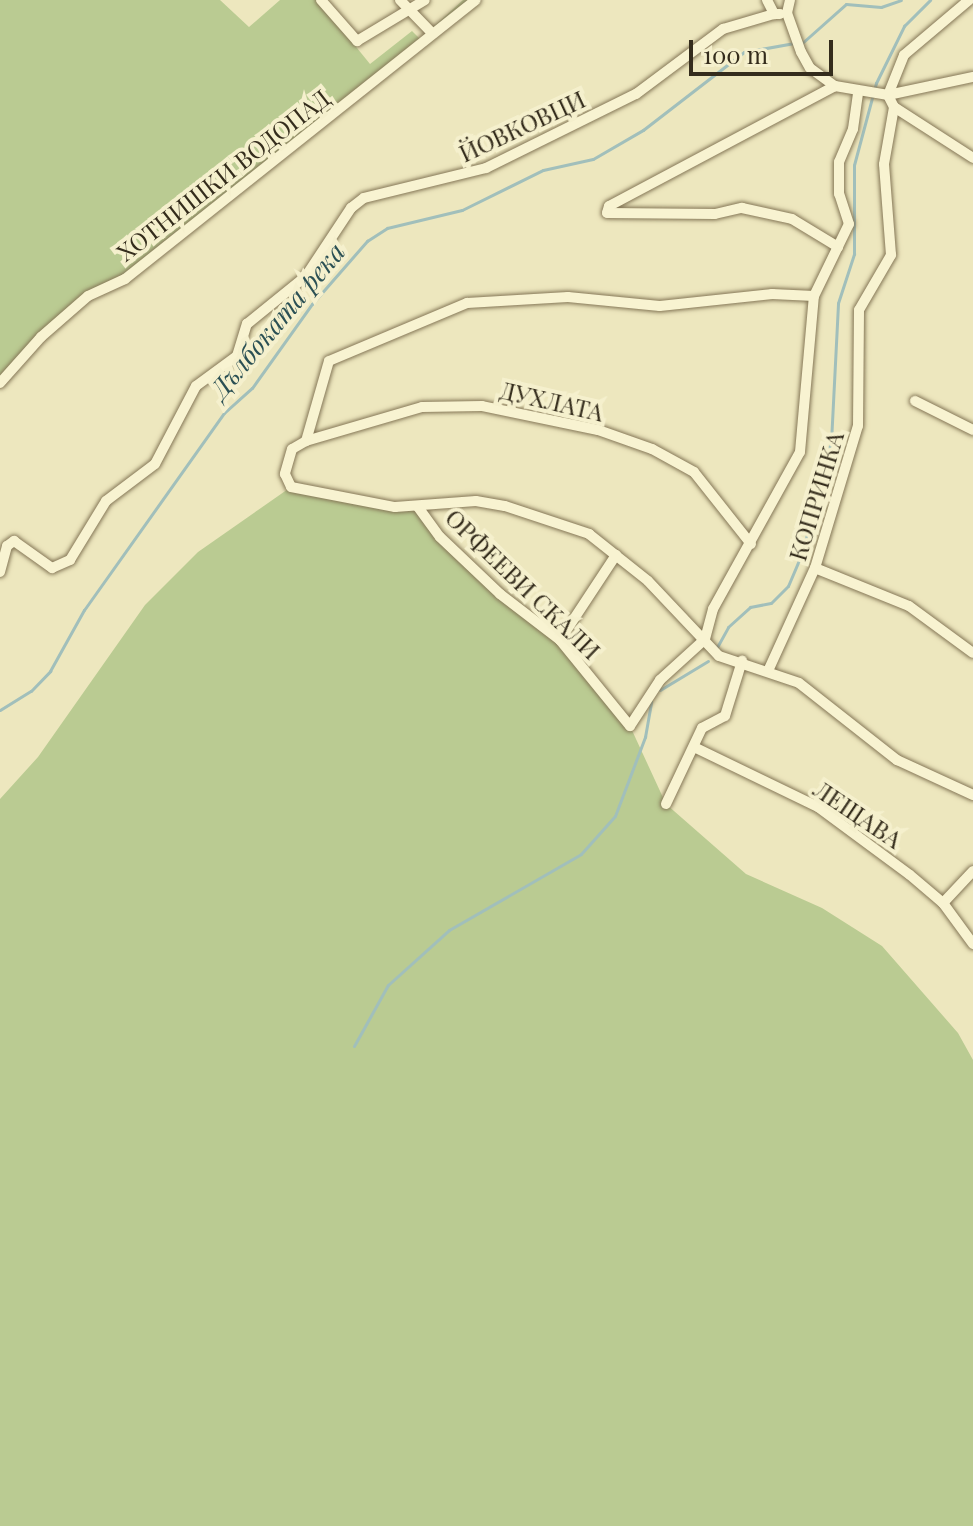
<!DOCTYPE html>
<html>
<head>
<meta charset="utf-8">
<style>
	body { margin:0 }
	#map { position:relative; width:973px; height:1526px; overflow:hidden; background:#ede7be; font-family:"Playfair Display",serif }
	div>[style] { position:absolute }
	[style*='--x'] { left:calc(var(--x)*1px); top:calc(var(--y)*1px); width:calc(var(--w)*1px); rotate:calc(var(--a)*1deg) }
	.green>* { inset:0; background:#bacb92 }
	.stream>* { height:3px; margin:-1.5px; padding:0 1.5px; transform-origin:1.5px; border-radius:1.5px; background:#a1bfbb }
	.roads { filter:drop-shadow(0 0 2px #857757) drop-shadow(0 0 2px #857757) }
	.minor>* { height:10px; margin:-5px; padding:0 5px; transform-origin:5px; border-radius:5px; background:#f8f3d1 }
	span { translate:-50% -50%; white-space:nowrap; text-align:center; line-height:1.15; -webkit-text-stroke:8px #f5f0cd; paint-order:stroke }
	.street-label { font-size:24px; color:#342c1c }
	.water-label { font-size:26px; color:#2b5054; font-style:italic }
	.scale { position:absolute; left:689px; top:40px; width:144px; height:36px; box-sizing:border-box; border:4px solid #342c1c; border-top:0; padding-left:10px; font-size:24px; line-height:28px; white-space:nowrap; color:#342c1c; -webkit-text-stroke:6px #f5f0cd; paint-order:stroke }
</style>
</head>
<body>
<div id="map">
	<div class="green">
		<i style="clip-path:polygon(0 0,220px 0,249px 27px,280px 0,318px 0,370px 64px,412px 31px,420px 39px,463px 0,476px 0,125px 279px,88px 296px,0 383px)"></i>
		<i style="clip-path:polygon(291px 487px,418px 507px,440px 537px,560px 640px,630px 726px,666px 804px,746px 874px,822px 908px,882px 946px,958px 1033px,973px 1060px,973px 1526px,0 1526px,0 799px,38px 757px,145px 605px,198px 552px)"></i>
	</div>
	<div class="stream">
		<i style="--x:801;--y:44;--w:60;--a:-41.6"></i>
		<i style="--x:846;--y:4;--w:35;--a:5"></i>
		<i style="--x:881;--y:7;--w:21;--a:-19"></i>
		<i style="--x:716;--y:649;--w:25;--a:-61"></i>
		<i style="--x:728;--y:627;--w:30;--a:-42"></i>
		<i style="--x:750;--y:607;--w:21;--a:-11"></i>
		<i style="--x:771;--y:603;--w:24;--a:-45"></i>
		<i style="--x:788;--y:586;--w:36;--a:-67"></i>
		<i style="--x:802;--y:553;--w:115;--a:-75.4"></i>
		<i style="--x:831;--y:442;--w:139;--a:-87.1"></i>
		<i style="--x:838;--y:303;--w:52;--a:-71.9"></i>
		<i style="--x:854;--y:254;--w:89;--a:-90"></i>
		<i style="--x:854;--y:165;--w:85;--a:-75"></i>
		<i style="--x:876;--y:83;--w:64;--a:-63.8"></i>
		<i style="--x:904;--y:26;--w:37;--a:-45"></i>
		<i style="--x:660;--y:690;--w:56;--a:-31.1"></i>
		<i style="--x:0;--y:710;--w:36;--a:-32"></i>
		<i style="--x:31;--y:691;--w:28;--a:-46"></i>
		<i style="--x:50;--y:671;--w:70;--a:-60.9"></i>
		<i style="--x:84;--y:610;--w:242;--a:-54.6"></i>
		<i style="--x:224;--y:413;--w:38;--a:-42"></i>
		<i style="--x:252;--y:388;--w:103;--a:-54.5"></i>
		<i style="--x:312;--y:304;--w:84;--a:-48.9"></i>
		<i style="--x:367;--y:241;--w:24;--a:-33"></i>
		<i style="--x:387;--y:228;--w:77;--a:-13.5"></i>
		<i style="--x:462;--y:210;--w:90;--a:-26.3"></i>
		<i style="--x:543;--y:170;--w:51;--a:-12.4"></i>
		<i style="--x:593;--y:159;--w:58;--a:-30.1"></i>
		<i style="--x:643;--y:130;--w:128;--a:-37.7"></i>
		<i style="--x:744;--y:52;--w:51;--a:-10.2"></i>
		<i style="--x:354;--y:1046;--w:70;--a:-60.9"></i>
		<i style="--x:388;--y:985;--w:82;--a:-42"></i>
		<i style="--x:449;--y:930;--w:152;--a:-29.9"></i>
		<i style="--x:581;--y:854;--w:51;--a:-48.2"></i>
		<i style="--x:615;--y:816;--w:85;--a:-69.2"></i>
		<i style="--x:645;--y:737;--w:36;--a:-80"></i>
	</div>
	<div class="roads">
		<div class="minor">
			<i style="--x:321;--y:0;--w:55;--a:48.7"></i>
			<i style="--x:357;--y:41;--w:79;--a:-31.1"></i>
			<i style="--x:400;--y:0;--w:47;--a:45.9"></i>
			<i style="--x:767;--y:0;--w:16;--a:63"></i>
			<i style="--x:774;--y:14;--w:6;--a:0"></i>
			<i style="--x:790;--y:0;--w:13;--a:103"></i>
			<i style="--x:787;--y:13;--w:41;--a:70.3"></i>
			<i style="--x:801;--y:52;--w:18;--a:61"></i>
			<i style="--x:810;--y:68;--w:31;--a:36"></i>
			<i style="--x:835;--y:86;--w:54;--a:9.6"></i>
			<i style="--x:888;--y:95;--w:87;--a:-12"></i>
			<i style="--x:835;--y:86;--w:256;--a:152"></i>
			<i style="--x:609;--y:206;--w:7;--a:106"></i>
			<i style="--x:607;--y:213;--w:108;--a:0.5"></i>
			<i style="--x:715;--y:214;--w:28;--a:-13"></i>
			<i style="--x:742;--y:208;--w:51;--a:12.4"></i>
			<i style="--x:792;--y:219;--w:54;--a:31.3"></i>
			<i style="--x:888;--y:95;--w:43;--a:-68.2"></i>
			<i style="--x:904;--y:55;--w:85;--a:-40.2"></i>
			<i style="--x:894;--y:107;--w:94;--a:32.8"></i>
			<i style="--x:0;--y:383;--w:62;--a:-48.3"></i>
			<i style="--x:41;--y:337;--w:62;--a:-41.1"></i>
			<i style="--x:88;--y:296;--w:41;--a:-24.7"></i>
			<i style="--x:125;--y:279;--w:448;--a:-38.5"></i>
			<i style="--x:915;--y:401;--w:65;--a:26.6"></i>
			<i style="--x:306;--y:441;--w:83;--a:-74"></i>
			<i style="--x:329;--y:361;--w:150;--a:-22.8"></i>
			<i style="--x:467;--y:303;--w:101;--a:-3.4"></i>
			<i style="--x:568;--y:297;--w:92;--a:5.6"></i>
			<i style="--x:660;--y:306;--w:113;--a:-6.1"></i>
			<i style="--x:772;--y:294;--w:42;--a:2.7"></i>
			<i style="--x:418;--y:507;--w:37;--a:54"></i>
			<i style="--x:440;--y:537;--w:83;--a:43.5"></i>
			<i style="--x:500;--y:594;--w:76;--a:37.5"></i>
			<i style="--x:560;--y:640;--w:111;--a:50.9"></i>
			<i style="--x:630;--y:726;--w:55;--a:-56.9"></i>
			<i style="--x:660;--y:680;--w:61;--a:-42.3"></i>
			<i style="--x:705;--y:639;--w:31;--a:-75"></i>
			<i style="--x:713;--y:609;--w:179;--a:-61"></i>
			<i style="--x:800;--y:452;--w:157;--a:-84.9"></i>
			<i style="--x:814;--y:296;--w:80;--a:-64.1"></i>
			<i style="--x:849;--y:224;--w:32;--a:-108"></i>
			<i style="--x:839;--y:194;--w:32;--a:-90"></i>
			<i style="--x:839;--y:162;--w:36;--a:-67"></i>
			<i style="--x:853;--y:129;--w:35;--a:-82"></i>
			<i style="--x:751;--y:544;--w:92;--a:-128.4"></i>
			<i style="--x:694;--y:472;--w:48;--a:-151.3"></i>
			<i style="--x:652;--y:449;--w:57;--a:-160.6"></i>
			<i style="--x:598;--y:430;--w:118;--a:-168.3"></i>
			<i style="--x:482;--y:406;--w:60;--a:179"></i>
			<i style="--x:422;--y:407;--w:121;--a:163.7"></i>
			<i style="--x:306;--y:441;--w:16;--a:150"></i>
			<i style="--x:292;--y:449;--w:26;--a:106"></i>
			<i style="--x:285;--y:474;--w:14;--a:65"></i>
			<i style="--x:291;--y:487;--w:106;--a:10.9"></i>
			<i style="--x:395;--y:507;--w:81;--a:-4.2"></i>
			<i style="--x:476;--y:501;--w:29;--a:10"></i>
			<i style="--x:505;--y:506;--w:89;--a:18.4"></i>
			<i style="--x:589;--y:534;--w:75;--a:38.5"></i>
			<i style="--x:648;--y:581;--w:103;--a:46.6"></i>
			<i style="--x:719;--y:656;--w:84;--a:18.6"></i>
			<i style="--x:799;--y:683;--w:125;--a:38.2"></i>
			<i style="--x:897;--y:760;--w:84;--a:24.7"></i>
			<i style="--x:815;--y:568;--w:101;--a:22"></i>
			<i style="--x:909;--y:606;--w:79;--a:36.3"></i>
			<i style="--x:0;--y:572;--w:27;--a:-75"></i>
			<i style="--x:7;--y:546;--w:9;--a:-36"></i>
			<i style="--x:14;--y:541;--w:47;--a:35.4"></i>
			<i style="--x:52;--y:568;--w:20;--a:-24"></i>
			<i style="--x:70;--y:560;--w:69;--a:-58.6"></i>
			<i style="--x:106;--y:501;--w:61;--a:-37.1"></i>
			<i style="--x:155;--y:464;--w:88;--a:-62.3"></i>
			<i style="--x:196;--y:386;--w:51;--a:-36.2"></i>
			<i style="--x:237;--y:356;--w:34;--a:-73"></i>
			<i style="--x:247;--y:324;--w:76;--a:-39.1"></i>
			<i style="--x:306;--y:276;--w:82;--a:-56.5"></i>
			<i style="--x:351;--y:208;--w:16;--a:-38"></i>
			<i style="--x:364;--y:198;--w:126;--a:-13.8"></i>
			<i style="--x:486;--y:168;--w:167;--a:-26.3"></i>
			<i style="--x:636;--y:94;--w:109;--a:-36.8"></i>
			<i style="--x:723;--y:29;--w:53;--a:-16.4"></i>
			<i style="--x:560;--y:640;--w:102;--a:-56.6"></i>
			<i style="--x:768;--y:671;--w:113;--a:-65.5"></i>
			<i style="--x:815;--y:568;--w:148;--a:-73.2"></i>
			<i style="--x:858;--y:426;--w:116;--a:-89.5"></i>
			<i style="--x:859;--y:310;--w:64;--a:-59.8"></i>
			<i style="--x:891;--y:255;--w:91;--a:-94.4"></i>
			<i style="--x:884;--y:164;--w:58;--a:-80"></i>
			<i style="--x:894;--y:107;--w:13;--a:-117"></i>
			<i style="--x:696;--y:748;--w:136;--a:25.8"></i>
			<i style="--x:818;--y:807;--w:114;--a:36.5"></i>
			<i style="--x:910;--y:875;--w:43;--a:40.3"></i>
			<i style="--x:943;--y:903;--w:51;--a:53.8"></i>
			<i style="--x:666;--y:804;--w:84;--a:-64.7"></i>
			<i style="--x:702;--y:728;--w:26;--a:-28"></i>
			<i style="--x:725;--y:716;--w:58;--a:-72.8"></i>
			<i style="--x:943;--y:903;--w:44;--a:-46.8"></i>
		</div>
	</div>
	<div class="street-label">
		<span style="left:522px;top:126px;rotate:-25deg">ЙОВКОВЦИ</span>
		<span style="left:223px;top:175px;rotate:-38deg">ХОТНИШКИ ВОДОПАД</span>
		<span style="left:552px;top:401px;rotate:13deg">ДУХЛАТА</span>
		<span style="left:816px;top:496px;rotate:-73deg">КОПРИНКА</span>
		<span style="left:523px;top:584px;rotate:44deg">ОРФЕЕВИ СКАЛИ</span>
		<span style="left:858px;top:814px;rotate:34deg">ЛЕЩАВА</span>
	</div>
	<div class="water-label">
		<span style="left:277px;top:320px;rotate:-50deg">Дълбоката река</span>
	</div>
	<div class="scale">100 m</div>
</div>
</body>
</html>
